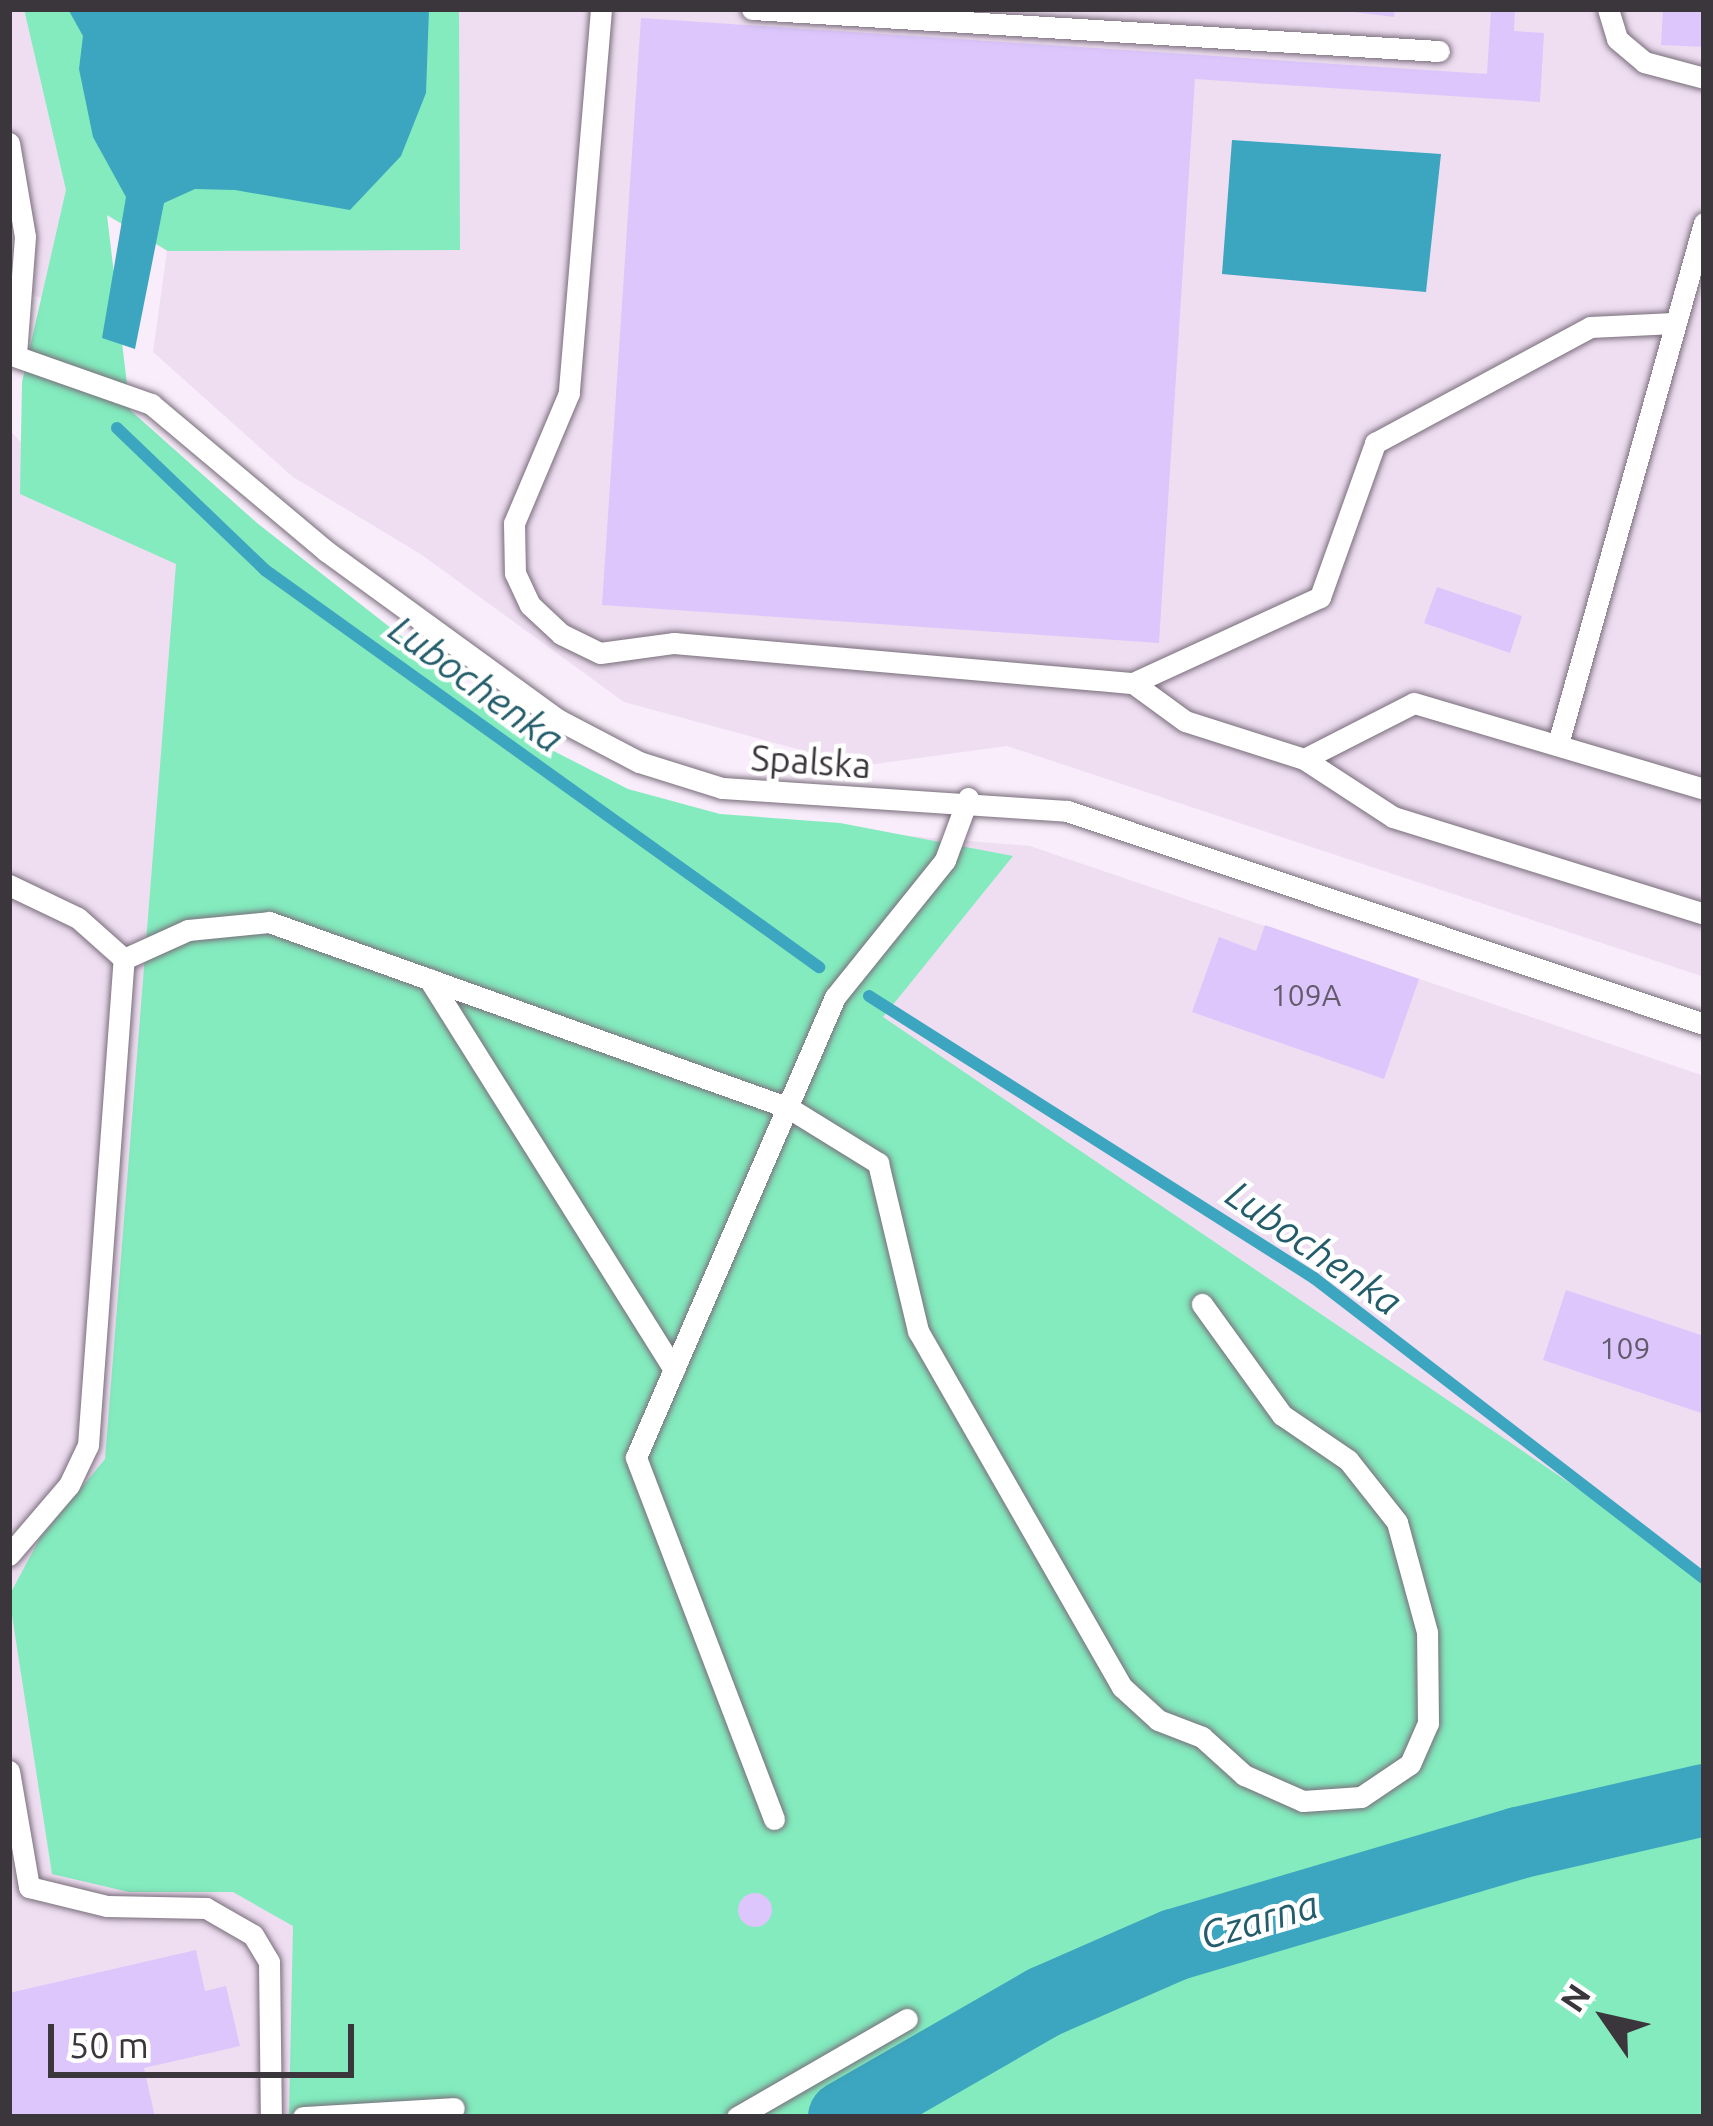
<!DOCTYPE html>
<html>
<head>
<meta charset="utf-8">
<style>
	body { margin:0 }
	#map { position:relative; width:1713px; height:2126px; overflow:hidden; background:#f9ecfb; font-family:Ubuntu,sans-serif }
	div>[style] { position:absolute }
	[style*='--x'] { left:calc(var(--x)*1px); top:calc(var(--y)*1px); width:calc(var(--w)*1px); rotate:calc(var(--a)*1deg) }
	.built>* { inset:0; background:#efdef2 }
	.green>* { inset:0; background:#83ebbe }
	.water>* { inset:0; background:#3ca5bf }
	.stream>* { height:12px; margin:-6px; padding:0 6px; transform-origin:6px; border-radius:6px; background:#3ca5bf }
	.river>* { height:72px; margin:-36px; padding:0 36px; transform-origin:36px; border-radius:36px; background:#3ca5bf }
	.building>* { inset:0; background:#dcc6fb }
	.round { border-radius:50% }
	.roads { filter:drop-shadow(0 0 3px #786d7a) drop-shadow(0 0 3px #786d7a) }
	.service>* { height:21px; margin:-10.5px; padding:0 10.5px; transform-origin:10.5px; border-radius:10.5px; background:#fff }
	span { translate:-50% -50%; white-space:nowrap; text-align:center; line-height:1.15; -webkit-text-stroke:9px #fff; paint-order:stroke }
	.number-label { font-size:30px; color:#635a6b }
	.number-label span { -webkit-text-stroke-width:0 }
	.street-label { font-size:36px; color:#3b363b }
	.water-label { font-size:39px; color:#235c6a; font-style:italic }
	.frame { position:absolute; inset:0; border:12px solid #3b363b; pointer-events:none }
	.north { position:absolute; left:1545px; top:1958px; width:120px; height:120px; -webkit-text-stroke:9px #fff; paint-order:stroke; rotate:304deg; font-size:33px; font-weight:700; line-height:48px; text-align:center; color:#3b363b }
	.north::after { content:''; display:block; margin:auto; width:42px; height:54px; background:#3b363b; clip-path:polygon(50% 0,100% 100%,50% 72%,0 100%) }
	.scale { position:absolute; left:48px; top:2024px; width:306px; height:54px; box-sizing:border-box; border:6px solid #3b363b; border-top:0; padding-left:15px; font-size:36px; line-height:42px; white-space:nowrap; color:#3b363b; -webkit-text-stroke:9px #fff; paint-order:stroke }
</style>
</head>
<body>
<div id="map">
	<div class="built">
		<i style="clip-path:polygon(9px 9px,1704px 9px,1704px 977px,1007px 746px,860px 766px,624px 702px,422px 555px,293px 477px,153px 352px,167px 251px,106px 215px,79px 312px,9px 286px)"></i>
		<i style="clip-path:polygon(9px 430px,78px 498px,629px 797px,718px 820px,1030px 846px,1704px 1076px,1704px 2117px,9px 2117px)"></i>
	</div>
	<div class="green">
		<i style="clip-path:polygon(24px 9px,459px 9px,460px 250px,168px 251px,107px 215px,130px 410px,257px 523px,536px 742px,628px 789px,720px 814px,840px 823px,1013px 856px,883px 1017px,1704px 1574px,1704px 2117px,289px 2117px,293px 1926px,233px 1892px,129px 1892px,52px 1874px,9px 1596px,40px 1538px,105px 1459px,176px 564px,20px 494px,22px 382px,66px 190px)"></i>
	</div>
	<div class="water">
		<i style="clip-path:polygon(68px 9px,429px 9px,426px 93px,401px 156px,350px 210px,235px 190px,195px 189px,164px 203px,135px 349px,102px 338px,126px 197px,93px 137px,79px 69px,83px 36px)"></i>
		<i style="clip-path:polygon(1232px 140px,1441px 154px,1426px 292px,1222px 274px)"></i>
	</div>
	<div class="stream">
		<i style="--x:117;--y:428;--w:205;--a:43.8"></i>
		<i style="--x:265;--y:570;--w:682;--a:35.63"></i>
		<i style="--x:869;--y:996;--w:527;--a:32.36"></i>
		<i style="--x:1314;--y:1278;--w:492;--a:37.6"></i>
	</div>
	<div class="river">
		<i style="--x:844;--y:2117;--w:231;--a:-29.9"></i>
		<i style="--x:1044;--y:2002;--w:142;--a:-23.7"></i>
		<i style="--x:1174;--y:1945;--w:359;--a:-16.5"></i>
		<i style="--x:1518;--y:1843;--w:191;--a:-13"></i>
	</div>
	<div class="building">
		<i style="clip-path:polygon(1329px 9px,1395px 9px,1394px 17px)"></i>
		<i style="clip-path:polygon(1491px 9px,1515px 9px,1514px 31px,1544px 33px,1540px 102px,1195px 79px,1159px 643px,602px 605px,641px 18px,1487px 74px)"></i>
		<i style="clip-path:polygon(1663px 9px,1704px 9px,1704px 47px,1661px 45px)"></i>
		<i style="clip-path:polygon(1437px 587px,1522px 616px,1510px 653px,1424px 623px)"></i>
		<i style="clip-path:polygon(1265px 925px,1419px 979px,1384px 1079px,1192px 1012px,1219px 937px,1256px 951px)"></i>
		<i style="clip-path:polygon(1566px 1290px,1704px 1336px,1704px 1414px,1543px 1360px)"></i>
		<i class="round" style="left:738px;top:1893px;width:34px;height:34px"></i>
		<i style="clip-path:polygon(196px 1950px,205px 1991px,226px 1986px,240px 2046px,144px 2068px,155px 2117px,9px 2117px,9px 1993px)"></i>
	</div>
	<div class="roads">
		<div class="service">
			<i style="--x:601;--y:9;--w:385;--a:94.8"></i>
			<i style="--x:569;--y:393;--w:141;--a:112.9"></i>
			<i style="--x:514;--y:523;--w:50;--a:88.9"></i>
			<i style="--x:515;--y:573;--w:35;--a:65"></i>
			<i style="--x:530;--y:605;--w:42;--a:43.1"></i>
			<i style="--x:561;--y:634;--w:43;--a:26"></i>
			<i style="--x:600;--y:653;--w:75;--a:-7.7"></i>
			<i style="--x:674;--y:643;--w:461;--a:5"></i>
			<i style="--x:1133;--y:683;--w:64;--a:36.2"></i>
			<i style="--x:1185;--y:721;--w:125;--a:17.7"></i>
			<i style="--x:1304;--y:759;--w:106;--a:33.1"></i>
			<i style="--x:1393;--y:817;--w:326;--a:17.3"></i>
			<i style="--x:752;--y:9;--w:688;--a:3.5"></i>
			<i style="--x:1608;--y:9;--w:31;--a:73"></i>
			<i style="--x:1617;--y:39;--w:35;--a:40"></i>
			<i style="--x:1644;--y:62;--w:62;--a:14.9"></i>
			<i style="--x:9;--y:143;--w:95;--a:80.3"></i>
			<i style="--x:25;--y:237;--w:118;--a:94.4"></i>
			<i style="--x:9;--y:354;--w:151;--a:19.4"></i>
			<i style="--x:151;--y:404;--w:229;--a:40"></i>
			<i style="--x:326;--y:551;--w:288;--a:36"></i>
			<i style="--x:559;--y:720;--w:90;--a:27.7"></i>
			<i style="--x:639;--y:762;--w:87;--a:17.4"></i>
			<i style="--x:722;--y:788;--w:346;--a:3.8"></i>
			<i style="--x:1067;--y:811;--w:672;--a:18.49"></i>
			<i style="--x:1133;--y:683;--w:206;--a:-24.7"></i>
			<i style="--x:1320;--y:597;--w:164;--a:-70.3"></i>
			<i style="--x:1375;--y:443;--w:244;--a:-28.3"></i>
			<i style="--x:1590;--y:327;--w:84;--a:-2.7"></i>
			<i style="--x:1558;--y:744;--w:541;--a:-74.35"></i>
			<i style="--x:1304;--y:759;--w:123;--a:-27"></i>
			<i style="--x:1414;--y:703;--w:302;--a:16.5"></i>
			<i style="--x:9;--y:885;--w:76;--a:25.6"></i>
			<i style="--x:78;--y:918;--w:62;--a:41.7"></i>
			<i style="--x:124;--y:959;--w:70;--a:-24.4"></i>
			<i style="--x:188;--y:930;--w:81;--a:-5.6"></i>
			<i style="--x:269;--y:922;--w:552;--a:19.68"></i>
			<i style="--x:789;--y:1108;--w:105;--a:31.7"></i>
			<i style="--x:878;--y:1163;--w:173;--a:76.6"></i>
			<i style="--x:918;--y:1331;--w:410;--a:60.2"></i>
			<i style="--x:1122;--y:1687;--w:49;--a:42.5"></i>
			<i style="--x:1158;--y:1720;--w:47;--a:21.1"></i>
			<i style="--x:1202;--y:1737;--w:57;--a:42.1"></i>
			<i style="--x:1244;--y:1775;--w:64;--a:23.8"></i>
			<i style="--x:1303;--y:1801;--w:58;--a:-3.9"></i>
			<i style="--x:1361;--y:1797;--w:59;--a:-34"></i>
			<i style="--x:1410;--y:1764;--w:45;--a:-66.3"></i>
			<i style="--x:1428;--y:1723;--w:91;--a:-90.6"></i>
			<i style="--x:1427;--y:1632;--w:114;--a:-105.3"></i>
			<i style="--x:1397;--y:1522;--w:79;--a:-128.3"></i>
			<i style="--x:1348;--y:1460;--w:80;--a:-145.7"></i>
			<i style="--x:1282;--y:1415;--w:137;--a:-125.8"></i>
			<i style="--x:429;--y:979;--w:461;--a:57.9"></i>
			<i style="--x:9;--y:1555;--w:92;--a:-49.4"></i>
			<i style="--x:69;--y:1485;--w:44;--a:-64.6"></i>
			<i style="--x:88;--y:1445;--w:487;--a:-85.8"></i>
			<i style="--x:9;--y:1771;--w:118;--a:80.2"></i>
			<i style="--x:29;--y:1887;--w:80;--a:13.7"></i>
			<i style="--x:107;--y:1906;--w:99;--a:1.2"></i>
			<i style="--x:206;--y:1908;--w:54;--a:29.9"></i>
			<i style="--x:253;--y:1935;--w:31;--a:59"></i>
			<i style="--x:269;--y:1962;--w:155;--a:89.3"></i>
			<i style="--x:774;--y:1819;--w:387;--a:-110.9"></i>
			<i style="--x:636;--y:1457;--w:501;--a:-66.61"></i>
			<i style="--x:835;--y:997;--w:176;--a:-51.2"></i>
			<i style="--x:945;--y:860;--w:66;--a:-69.6"></i>
			<i style="--x:303;--y:2117;--w:151;--a:-3.4"></i>
			<i style="--x:737;--y:2117;--w:196;--a:-30"></i>
		</div>
	</div>
	<div class="number-label">
		<span style="left:1306px;top:995px">109A</span>
		<span style="left:1625px;top:1348px">109</span>
	</div>
	<div class="street-label">
		<span style="left:811px;top:761px;rotate:4deg">Spalska</span>
	</div>
	<div class="water-label">
		<span style="left:476px;top:684px;rotate:36deg">Lubochenka</span>
		<span style="left:1314px;top:1248px;rotate:35deg">Lubochenka</span>
		<span style="left:1259px;top:1920px;rotate:-16deg">Czarna</span>
	</div>
	<div class="frame"></div>
	<div class="north">N</div>
	<div class="scale">50 m</div>
</div>
</body>
</html>
